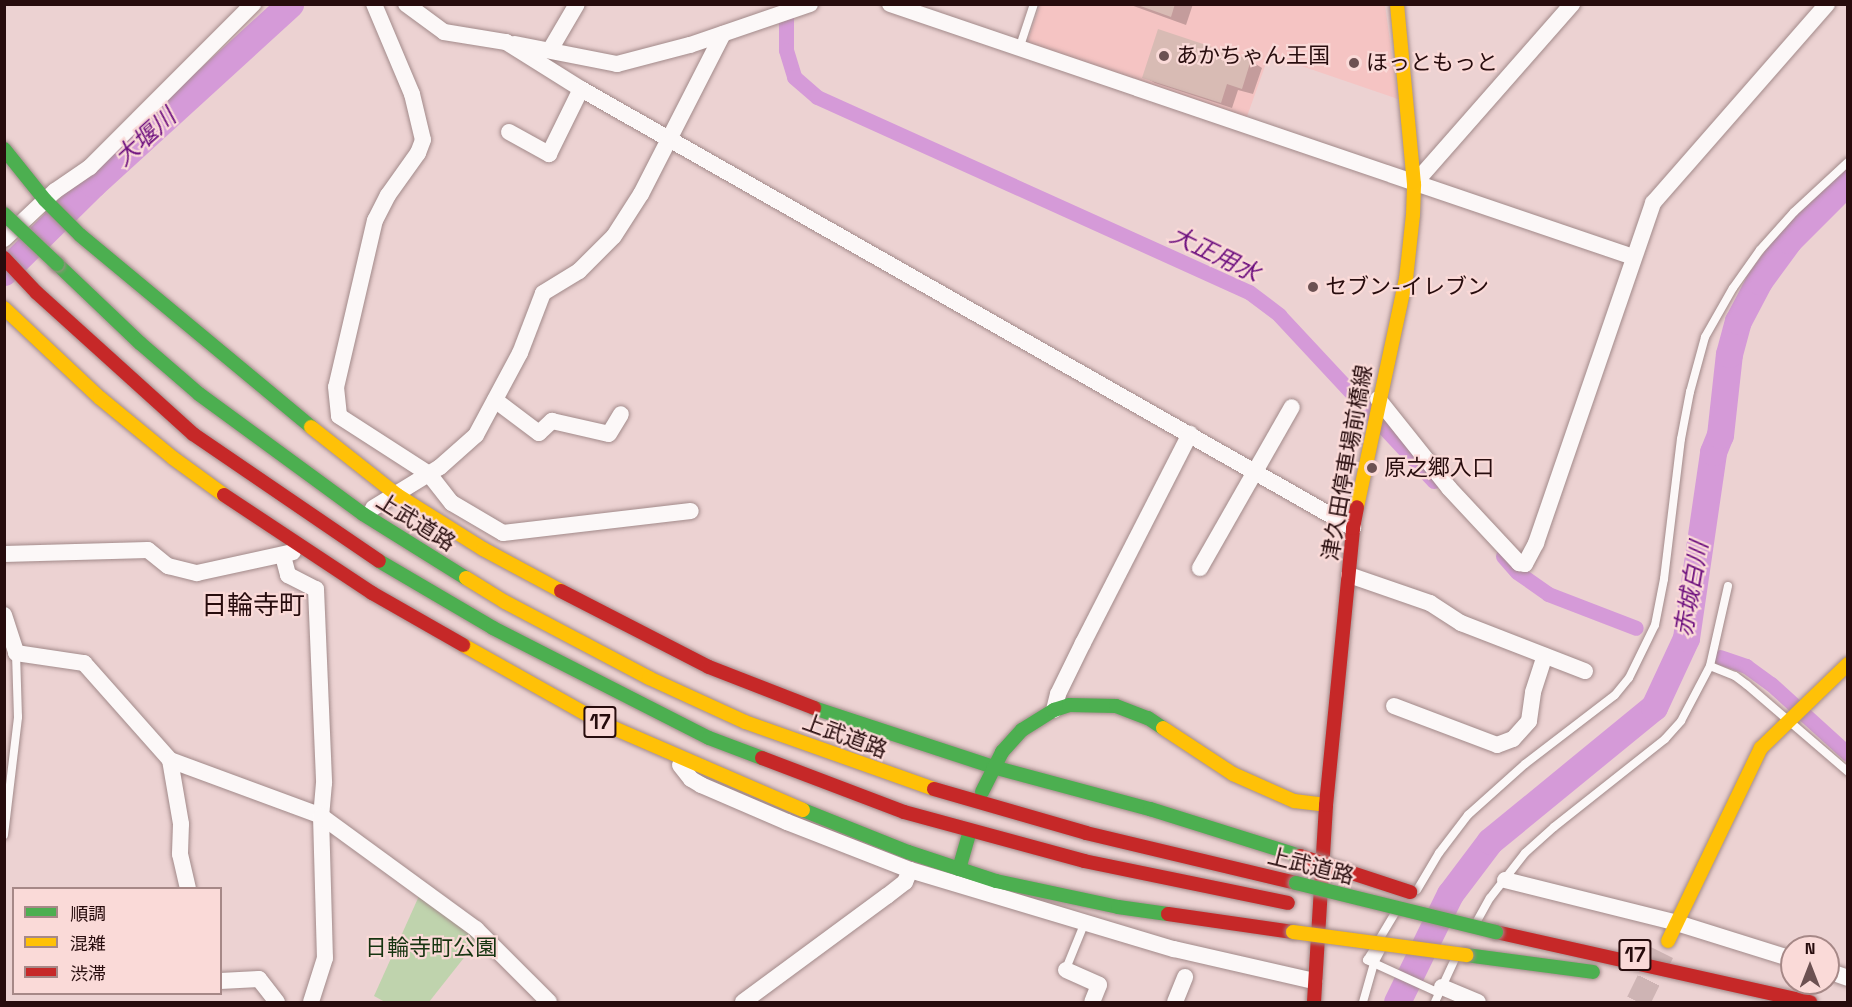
<!DOCTYPE html>
<html>
<head>
<meta charset="utf-8">
<style>
	body { margin:0 }
	#map { position:relative; width:1852px; height:1007px; overflow:hidden; background:#ecd2d2; font-family:"Space Grotesk","Noto Sans JP",sans-serif }
	div>[style] { position:absolute }
	[style*='--x'] { left:calc(var(--x)*1px); top:calc(var(--y)*1px); width:calc(var(--w)*1px); rotate:calc(var(--a)*1deg) }
	.built>* { inset:0; background:#f5c4c3 }
	.green>* { inset:0; background:#bfd3ad }
	.shadow>* { inset:0; background:#0003 }
	.canal>* { height:15px; margin:-7.5px; padding:0 7.5px; transform-origin:7.5px; border-radius:7.5px; background:#d59ad8 }
	.river>* { height:27px; margin:-13.5px; padding:0 13.5px; transform-origin:13.5px; border-radius:13.5px; background:#d59ad8 }
	.building>* { inset:0; background:#d8bbb4 }
	.secondary-tunnel>* { height:24px; margin-top:-12px; transform-origin:0; background:repeating-linear-gradient(90deg,#ceb4b4 0 24px,transparent 0 36px) }
	.roads { filter:drop-shadow(0 0 2px #a28a8a) drop-shadow(0 0 2px #a28a8a) }
	.lane>* { height:8px; margin:-4px; padding:0 4px; transform-origin:4px; border-radius:4px; background:#fcf8f8 }
	.street>* { height:16px; margin:-8px; padding:0 8px; transform-origin:8px; border-radius:8px; background:#fcf8f8 }
	.fast>* { height:14px; margin:-7px; padding:0 7px; transform-origin:7px; border-radius:7px; background:#4caf50 }
	.slow>* { height:14px; margin:-7px; padding:0 7px; transform-origin:7px; border-radius:7px; background:#ffc107 }
	.jam>* { height:14px; margin:-7px; padding:0 7px; transform-origin:7px; border-radius:7px; background:#c62828 }
	.bridges { filter:drop-shadow(0 0 2px #a28a8a) drop-shadow(0 0 2px #a28a8a) }
	.fast-bridge>* { height:14px; margin:-7px; padding:0 7px; transform-origin:7px; border-radius:7px; background:#4caf50 }
	.slow-bridge>* { height:14px; margin:-7px; padding:0 7px; transform-origin:7px; border-radius:7px; background:#ffc107 }
	.jam-bridge>* { height:14px; margin:-7px; padding:0 7px; transform-origin:7px; border-radius:7px; background:#c62828 }
	.dots>* { width:16px; height:16px; translate:-50% -50%; box-sizing:border-box; border:3px solid #fadad8; border-radius:50% }
	span { translate:-50% -50%; white-space:nowrap; text-align:center; line-height:1.15; -webkit-text-stroke:4.5px #fadad8; paint-order:stroke }
	.shield-label span { padding:2px 4px; background:#fadad8; border:2px solid; border-radius:4px; -webkit-text-stroke-width:0 }
	.shield-label { font-size:21px; color:#270c0d; font-weight:700 }
	.poi-label { font-size:22px; color:#270c0d }
	.left { translate:0 -50%; text-align:left }
	.street-label { font-size:22px; color:#270c0d }
	.park-label { font-size:22px; color:#163410 }
	.water-label { font-size:24px; color:#6d0f7e; font-style:italic }
	.quarter-label { font-size:26px; color:#270c0d }
	.frame { position:absolute; inset:0; border:6px solid #270c0d; pointer-events:none }
	.legend { position:absolute; left:12px; top:887px; width:210px; height:108px; box-sizing:border-box; background:#fadad8; border:2px solid #a68887; margin:0; padding:8px 10px; list-style:none; font-size:18px; color:#270c0d }
	.legend li { display:flex; align-items:center; gap:12px; height:30px }
	.legend b { width:30px; border:2px solid #a68887 }
	.north { position:absolute; left:1780px; top:935px; width:60px; height:60px; box-sizing:border-box; background:#fadad8; border:2px solid #a68887; border-radius:50%; rotate:0deg; font-size:16px; font-weight:700; line-height:24px; text-align:center; color:#270c0d }
	.north::after { content:''; display:block; margin:auto; width:21px; height:27px; background:#6c5152; clip-path:polygon(50% 0,100% 100%,50% 72%,0 100%) }
</style>
</head>
<body>
<div id="map">
	<div class="built">
		<i style="clip-path:polygon(1040px 5px,1385px 5px,1398px 99px,1269px 55px,1245px 122px,1026px 46px)"></i>
	</div>
	<div class="green">
		<i style="clip-path:polygon(419px 896px,478px 940px,429px 1002px,385px 1002px,374px 996px)"></i>
	</div>
	<div class="shadow">
		<i style="clip-path:polygon(1128px 4px,1193px 4px,1186px 25px)"></i>
		<i style="clip-path:polygon(1251px 61px,1262px 68px,1253px 94px,1238px 90px,1232px 108px,1155px 83px,1144px 77px)"></i>
	</div>
	<div class="canal">
		<i style="--x:786;--y:4;--w:46;--a:90"></i>
		<i style="--x:786;--y:50;--w:28;--a:73"></i>
		<i style="--x:794;--y:77;--w:30;--a:41"></i>
		<i style="--x:817;--y:97;--w:474;--a:24.3"></i>
		<i style="--x:1249;--y:292;--w:38;--a:37"></i>
		<i style="--x:1279;--y:315;--w:227;--a:47"></i>
		<i style="--x:1503;--y:556;--w:21;--a:49"></i>
		<i style="--x:1517;--y:572;--w:38;--a:35"></i>
		<i style="--x:1548;--y:594;--w:94;--a:21.1"></i>
		<i style="--x:1720;--y:657;--w:28;--a:19"></i>
		<i style="--x:1746;--y:666;--w:31;--a:36"></i>
		<i style="--x:1771;--y:684;--w:104;--a:42.3"></i>
	</div>
	<div class="river">
		<i style="--x:4;--y:272;--w:125;--a:-44.7"></i>
		<i style="--x:93;--y:184;--w:267;--a:-42.4"></i>
		<i style="--x:1397;--y:1002;--w:120;--a:-63.9"></i>
		<i style="--x:1450;--y:894;--w:66;--a:-53"></i>
		<i style="--x:1490;--y:841;--w:212;--a:-39.3"></i>
		<i style="--x:1654;--y:707;--w:76;--a:-65.1"></i>
		<i style="--x:1686;--y:638;--w:188;--a:-81.7"></i>
		<i style="--x:1713;--y:452;--w:18;--a:-68"></i>
		<i style="--x:1720;--y:435;--w:81;--a:-83.7"></i>
		<i style="--x:1729;--y:354;--w:34;--a:-75"></i>
		<i style="--x:1738;--y:321;--w:45;--a:-62.3"></i>
		<i style="--x:1759;--y:281;--w:51;--a:-53.8"></i>
		<i style="--x:1789;--y:240;--w:83;--a:-45"></i>
	</div>
	<div class="building">
		<i style="clip-path:polygon(1135px 4px,1175px 4px,1171px 17px)"></i>
		<i style="clip-path:polygon(1158px 29px,1251px 60px,1242px 89px,1227px 84px,1221px 103px,1142px 78px)"></i>
	</div>
	<div class="secondary-tunnel">
		<i style="--x:1638;--y:1002;--w:55;--a:-63.9"></i>
	</div>
	<div class="roads">
		<div class="lane">
			<i style="--x:1019;--y:49;--w:47;--a:-71.6"></i>
			<i style="--x:1728;--y:586;--w:82;--a:102.7"></i>
			<i style="--x:1710;--y:666;--w:27;--a:22"></i>
			<i style="--x:1735;--y:676;--w:15;--a:37"></i>
			<i style="--x:1747;--y:685;--w:133;--a:40.7"></i>
			<i style="--x:4;--y:835;--w:119;--a:-83.2"></i>
			<i style="--x:18;--y:717;--w:64;--a:-91.8"></i>
			<i style="--x:1417;--y:890;--w:43;--a:-59.3"></i>
			<i style="--x:1439;--y:853;--w:48;--a:-52.7"></i>
			<i style="--x:1468;--y:815;--w:76;--a:-41.8"></i>
			<i style="--x:1525;--y:764;--w:113;--a:-37.5"></i>
			<i style="--x:1615;--y:695;--w:22;--a:-51"></i>
			<i style="--x:1629;--y:678;--w:59;--a:-63.9"></i>
			<i style="--x:1655;--y:625;--w:47;--a:-78.9"></i>
			<i style="--x:1664;--y:579;--w:141;--a:-83.1"></i>
			<i style="--x:1681;--y:439;--w:48;--a:-79.2"></i>
			<i style="--x:1690;--y:392;--w:57;--a:-74.7"></i>
			<i style="--x:1705;--y:337;--w:56;--a:-60.3"></i>
			<i style="--x:1733;--y:288;--w:47;--a:-54.6"></i>
			<i style="--x:1760;--y:250;--w:51;--a:-48.2"></i>
			<i style="--x:1794;--y:212;--w:74;--a:-42.8"></i>
			<i style="--x:1477;--y:921;--w:26;--a:-61"></i>
			<i style="--x:1490;--y:898;--w:57;--a:-52.1"></i>
			<i style="--x:1525;--y:853;--w:39;--a:-42"></i>
			<i style="--x:1554;--y:827;--w:142;--a:-38.4"></i>
			<i style="--x:1665;--y:739;--w:24;--a:-48"></i>
			<i style="--x:1681;--y:721;--w:62;--a:-62.2"></i>
			<i style="--x:1380;--y:938;--w:29;--a:-59"></i>
			<i style="--x:1374;--y:949;--w:13;--a:122"></i>
			<i style="--x:1367;--y:960;--w:79;--a:24.6"></i>
			<i style="--x:1065;--y:971;--w:53;--a:-67.8"></i>
			<i style="--x:1363;--y:1002;--w:41;--a:-74.2"></i>
			<i style="--x:1374;--y:963;--w:15;--a:-62"></i>
			<i style="--x:1435;--y:1002;--w:45;--a:-65.1"></i>
		</div>
		<div class="street">
			<i style="--x:374;--y:4;--w:98;--a:67.1"></i>
			<i style="--x:412;--y:94;--w:47;--a:76.6"></i>
			<i style="--x:423;--y:140;--w:14;--a:111"></i>
			<i style="--x:418;--y:153;--w:52;--a:125.5"></i>
			<i style="--x:388;--y:195;--w:28;--a:117"></i>
			<i style="--x:375;--y:220;--w:171;--a:103.1"></i>
			<i style="--x:336;--y:387;--w:29;--a:84"></i>
			<i style="--x:339;--y:416;--w:107;--a:32.8"></i>
			<i style="--x:429;--y:474;--w:37;--a:52"></i>
			<i style="--x:452;--y:503;--w:59;--a:30.5"></i>
			<i style="--x:503;--y:533;--w:189;--a:-6.7"></i>
			<i style="--x:406;--y:4;--w:47;--a:36.4"></i>
			<i style="--x:444;--y:32;--w:63;--a:9.2"></i>
			<i style="--x:506;--y:42;--w:89;--a:32.1"></i>
			<i style="--x:581;--y:89;--w:888;--a:29.62"></i>
			<i style="--x:890;--y:4;--w:785;--a:18.8"></i>
			<i style="--x:515;--y:44;--w:104;--a:11.1"></i>
			<i style="--x:617;--y:64;--w:75;--a:-14.6"></i>
			<i style="--x:690;--y:45;--w:127;--a:-18.9"></i>
			<i style="--x:550;--y:50;--w:53;--a:-59.6"></i>
			<i style="--x:509;--y:132;--w:46;--a:28.8"></i>
			<i style="--x:549;--y:154;--w:72;--a:-63.8"></i>
			<i style="--x:1414;--y:184;--w:240;--a:-48.7"></i>
			<i style="--x:4;--y:239;--w:70;--a:-43.3"></i>
			<i style="--x:55;--y:191;--w:42;--a:-34.4"></i>
			<i style="--x:90;--y:167;--w:231;--a:-45"></i>
			<i style="--x:1378;--y:399;--w:114;--a:51.4"></i>
			<i style="--x:1449;--y:488;--w:103;--a:47"></i>
			<i style="--x:1519;--y:563;--w:6;--a:9"></i>
			<i style="--x:1525;--y:564;--w:24;--a:-62"></i>
			<i style="--x:1536;--y:543;--w:360;--a:-71"></i>
			<i style="--x:1653;--y:203;--w:264;--a:-48.8"></i>
			<i style="--x:495;--y:400;--w:55;--a:36.9"></i>
			<i style="--x:539;--y:433;--w:18;--a:-43"></i>
			<i style="--x:552;--y:421;--w:58;--a:12.8"></i>
			<i style="--x:609;--y:434;--w:23;--a:-59"></i>
			<i style="--x:373;--y:508;--w:79;--a:-31.5"></i>
			<i style="--x:440;--y:467;--w:48;--a:-41.6"></i>
			<i style="--x:476;--y:435;--w:93;--a:-61.8"></i>
			<i style="--x:520;--y:353;--w:64;--a:-69"></i>
			<i style="--x:543;--y:293;--w:42;--a:-31.4"></i>
			<i style="--x:579;--y:271;--w:49;--a:-45"></i>
			<i style="--x:614;--y:236;--w:50;--a:-57.3"></i>
			<i style="--x:641;--y:194;--w:180;--a:-62.9"></i>
			<i style="--x:4;--y:554;--w:144;--a:-1.6"></i>
			<i style="--x:148;--y:550;--w:26;--a:39"></i>
			<i style="--x:168;--y:566;--w:30;--a:14"></i>
			<i style="--x:197;--y:573;--w:98;--a:-12.3"></i>
			<i style="--x:283;--y:556;--w:20;--a:75"></i>
			<i style="--x:288;--y:575;--w:31;--a:27"></i>
			<i style="--x:316;--y:589;--w:194;--a:87.6"></i>
			<i style="--x:324;--y:783;--w:33;--a:95"></i>
			<i style="--x:321;--y:816;--w:142;--a:88.4"></i>
			<i style="--x:325;--y:958;--w:46;--a:107.7"></i>
			<i style="--x:1200;--y:568;--w:185;--a:-60.3"></i>
			<i style="--x:1349;--y:575;--w:86;--a:19.1"></i>
			<i style="--x:1430;--y:603;--w:37;--a:33"></i>
			<i style="--x:1461;--y:623;--w:133;--a:21.2"></i>
			<i style="--x:4;--y:615;--w:40;--a:72"></i>
			<i style="--x:16;--y:653;--w:69;--a:8.4"></i>
			<i style="--x:84;--y:663;--w:130;--a:48.4"></i>
			<i style="--x:170;--y:760;--w:161;--a:20.3"></i>
			<i style="--x:321;--y:816;--w:192;--a:36.1"></i>
			<i style="--x:476;--y:929;--w:103;--a:45"></i>
			<i style="--x:1394;--y:706;--w:110;--a:20.7"></i>
			<i style="--x:1497;--y:745;--w:17;--a:-21"></i>
			<i style="--x:1513;--y:739;--w:24;--a:-48"></i>
			<i style="--x:1529;--y:721;--w:29;--a:-82"></i>
			<i style="--x:1533;--y:692;--w:38;--a:-72"></i>
			<i style="--x:1054;--y:710;--w:16;--a:-76"></i>
			<i style="--x:1058;--y:694;--w:57;--a:-63.9"></i>
			<i style="--x:1083;--y:643;--w:235;--a:-62.9"></i>
			<i style="--x:170;--y:760;--w:65;--a:80.2"></i>
			<i style="--x:181;--y:824;--w:30;--a:92"></i>
			<i style="--x:180;--y:854;--w:35;--a:77"></i>
			<i style="--x:680;--y:765;--w:18;--a:52"></i>
			<i style="--x:691;--y:779;--w:12;--a:31"></i>
			<i style="--x:701;--y:785;--w:94;--a:23.3"></i>
			<i style="--x:787;--y:822;--w:132;--a:21.3"></i>
			<i style="--x:910;--y:870;--w:276;--a:16.7"></i>
			<i style="--x:1174;--y:949;--w:144;--a:12.9"></i>
			<i style="--x:1505;--y:880;--w:177;--a:14"></i>
			<i style="--x:1677;--y:923;--w:121;--a:17.4"></i>
			<i style="--x:1066;--y:970;--w:36;--a:24"></i>
			<i style="--x:1099;--y:985;--w:18;--a:112"></i>
			<i style="--x:1828;--y:971;--w:21;--a:19"></i>
			<i style="--x:220;--y:981;--w:39;--a:-3"></i>
			<i style="--x:259;--y:979;--w:29;--a:52"></i>
			<i style="--x:1442;--y:987;--w:39;--a:23"></i>
			<i style="--x:743;--y:1002;--w:179;--a:-36.4"></i>
			<i style="--x:887;--y:896;--w:23;--a:-38"></i>
			<i style="--x:905;--y:882;--w:13;--a:-67"></i>
			<i style="--x:1175;--y:1002;--w:27;--a:-68"></i>
		</div>
		<div class="fast">
			<i style="--x:4;--y:149;--w:65;--a:51.2"></i>
			<i style="--x:45;--y:200;--w:49;--a:45"></i>
			<i style="--x:80;--y:235;--w:300;--a:39.7"></i>
			<i style="--x:57;--y:264;--w:115;--a:43.6"></i>
			<i style="--x:140;--y:343;--w:78;--a:40.8"></i>
			<i style="--x:199;--y:394;--w:203;--a:36.2"></i>
			<i style="--x:363;--y:514;--w:121;--a:31.9"></i>
			<i style="--x:379;--y:561;--w:132;--a:30.4"></i>
			<i style="--x:493;--y:628;--w:242;--a:27"></i>
			<i style="--x:709;--y:738;--w:57;--a:20.7"></i>
			<i style="--x:814;--y:708;--w:188;--a:18.2"></i>
			<i style="--x:993;--y:767;--w:163;--a:15"></i>
			<i style="--x:1150;--y:809;--w:157;--a:17.4"></i>
			<i style="--x:982;--y:792;--w:45;--a:-63.4"></i>
			<i style="--x:1002;--y:752;--w:30;--a:-48"></i>
			<i style="--x:1022;--y:730;--w:38;--a:-32"></i>
			<i style="--x:1054;--y:710;--w:16;--a:-18"></i>
			<i style="--x:1069;--y:705;--w:47;--a:1.2"></i>
			<i style="--x:1116;--y:706;--w:34;--a:21"></i>
			<i style="--x:1148;--y:718;--w:18;--a:34"></i>
			<i style="--x:803;--y:810;--w:113;--a:21.8"></i>
			<i style="--x:908;--y:852;--w:93;--a:18.2"></i>
			<i style="--x:996;--y:881;--w:125;--a:12"></i>
			<i style="--x:1118;--y:907;--w:50;--a:8"></i>
			<i style="--x:959;--y:869;--w:36;--a:-74"></i>
			<i style="--x:1466;--y:955;--w:128;--a:7.6"></i>
		</div>
		<div class="slow">
			<i style="--x:4;--y:308;--w:132;--a:43.2"></i>
			<i style="--x:100;--y:398;--w:94;--a:39.4"></i>
			<i style="--x:173;--y:458;--w:63;--a:36"></i>
			<i style="--x:311;--y:427;--w:110;--a:38.3"></i>
			<i style="--x:397;--y:495;--w:102;--a:32.1"></i>
			<i style="--x:483;--y:549;--w:89;--a:28.3"></i>
			<i style="--x:1357;--y:507;--w:233;--a:-77.9"></i>
			<i style="--x:1406;--y:279;--w:64;--a:-83.8"></i>
			<i style="--x:1413;--y:215;--w:31;--a:-88"></i>
			<i style="--x:1414;--y:184;--w:181;--a:-95.4"></i>
			<i style="--x:466;--y:578;--w:46;--a:31.6"></i>
			<i style="--x:505;--y:602;--w:163;--a:27.8"></i>
			<i style="--x:649;--y:678;--w:106;--a:24.6"></i>
			<i style="--x:745;--y:722;--w:201;--a:19.5"></i>
			<i style="--x:463;--y:645;--w:159;--a:29.3"></i>
			<i style="--x:602;--y:723;--w:219;--a:23.4"></i>
			<i style="--x:1163;--y:728;--w:84;--a:33.3"></i>
			<i style="--x:1233;--y:774;--w:67;--a:23.9"></i>
			<i style="--x:1294;--y:801;--w:32;--a:7"></i>
			<i style="--x:1668;--y:941;--w:214;--a:-64.3"></i>
			<i style="--x:1761;--y:748;--w:121;--a:-44"></i>
		</div>
		<div class="jam">
			<i style="--x:4;--y:258;--w:48;--a:46.7"></i>
			<i style="--x:37;--y:293;--w:210;--a:42.1"></i>
			<i style="--x:193;--y:434;--w:225;--a:34.3"></i>
			<i style="--x:224;--y:495;--w:178;--a:33.5"></i>
			<i style="--x:372;--y:593;--w:105;--a:29.7"></i>
			<i style="--x:561;--y:591;--w:166;--a:27.2"></i>
			<i style="--x:709;--y:667;--w:113;--a:21.3"></i>
			<i style="--x:762;--y:758;--w:152;--a:20.8"></i>
			<i style="--x:904;--y:812;--w:187;--a:15.2"></i>
			<i style="--x:1084;--y:861;--w:208;--a:11.6"></i>
			<i style="--x:934;--y:789;--w:158;--a:16.1"></i>
			<i style="--x:1086;--y:833;--w:216;--a:13.4"></i>
			<i style="--x:1168;--y:914;--w:126;--a:8.2"></i>
			<i style="--x:1496;--y:932;--w:322;--a:12.6"></i>
			<i style="--x:1314;--y:1002;--w:197;--a:-86.5"></i>
			<i style="--x:1326;--y:805;--w:278;--a:-84.4"></i>
			<i style="--x:1353;--y:528;--w:21;--a:-79"></i>
		</div>
	</div>
	<div class="bridges">
		<div class="fast-bridge">
			<i style="--x:4;--y:214;--w:73;--a:43.3"></i>
			<i style="--x:1296;--y:883;--w:206;--a:13.8"></i>
		</div>
		<div class="slow-bridge">
			<i style="--x:1293;--y:932;--w:175;--a:7.6"></i>
		</div>
		<div class="jam-bridge">
			<i style="--x:1300;--y:856;--w:116;--a:18.1"></i>
		</div>
	</div>
	<div class="dots">
		<i style="left:1164px;top:56px;background:#6c5152"></i>
		<i style="left:1354px;top:63px;background:#6c5152"></i>
		<i style="left:1313px;top:287px;background:#6c5152"></i>
		<i style="left:1372px;top:468px;background:#6c5152"></i>
	</div>
	<div class="shield-label">
		<span style="left:600px;top:722px">17</span>
		<span style="left:1635px;top:955px">17</span>
	</div>
	<div class="poi-label">
		<span class="left" style="left:1176px;top:56px">あかちゃん王国</span>
		<span class="left" style="left:1366px;top:63px">ほっともっと</span>
		<span class="left" style="left:1325px;top:287px">セブン-イレブン</span>
		<span class="left" style="left:1384px;top:468px">原之郷入口</span>
	</div>
	<div class="street-label">
		<span style="left:1347px;top:463px;rotate:-80deg">津久田停車場前橋線</span>
		<span style="left:416px;top:522px;rotate:32deg">上武道路</span>
		<span style="left:845px;top:736px;rotate:20deg">上武道路</span>
		<span style="left:1311px;top:866px;rotate:14deg">上武道路</span>
	</div>
	<div class="park-label">
		<span style="left:431px;top:948px">日輪寺町公園</span>
	</div>
	<div class="water-label">
		<span style="left:145px;top:137px;rotate:-42deg">大堰川</span>
		<span style="left:1215px;top:254px;rotate:26deg">大正用水</span>
		<span style="left:1691px;top:589px;rotate:-80deg">赤城白川</span>
	</div>
	<div class="quarter-label">
		<span style="left:253px;top:606px">日輪寺町</span>
	</div>
	<div class="frame"></div>
	<ul class="legend">
	<li><b style="height:8px;background:#4caf50"></b>順調</li>
	<li><b style="height:8px;background:#ffc107"></b>混雑</li>
	<li><b style="height:8px;background:#c62828"></b>渋滞</li>
	</ul>
	<div class="north">N</div>
</div>
</body>
</html>
